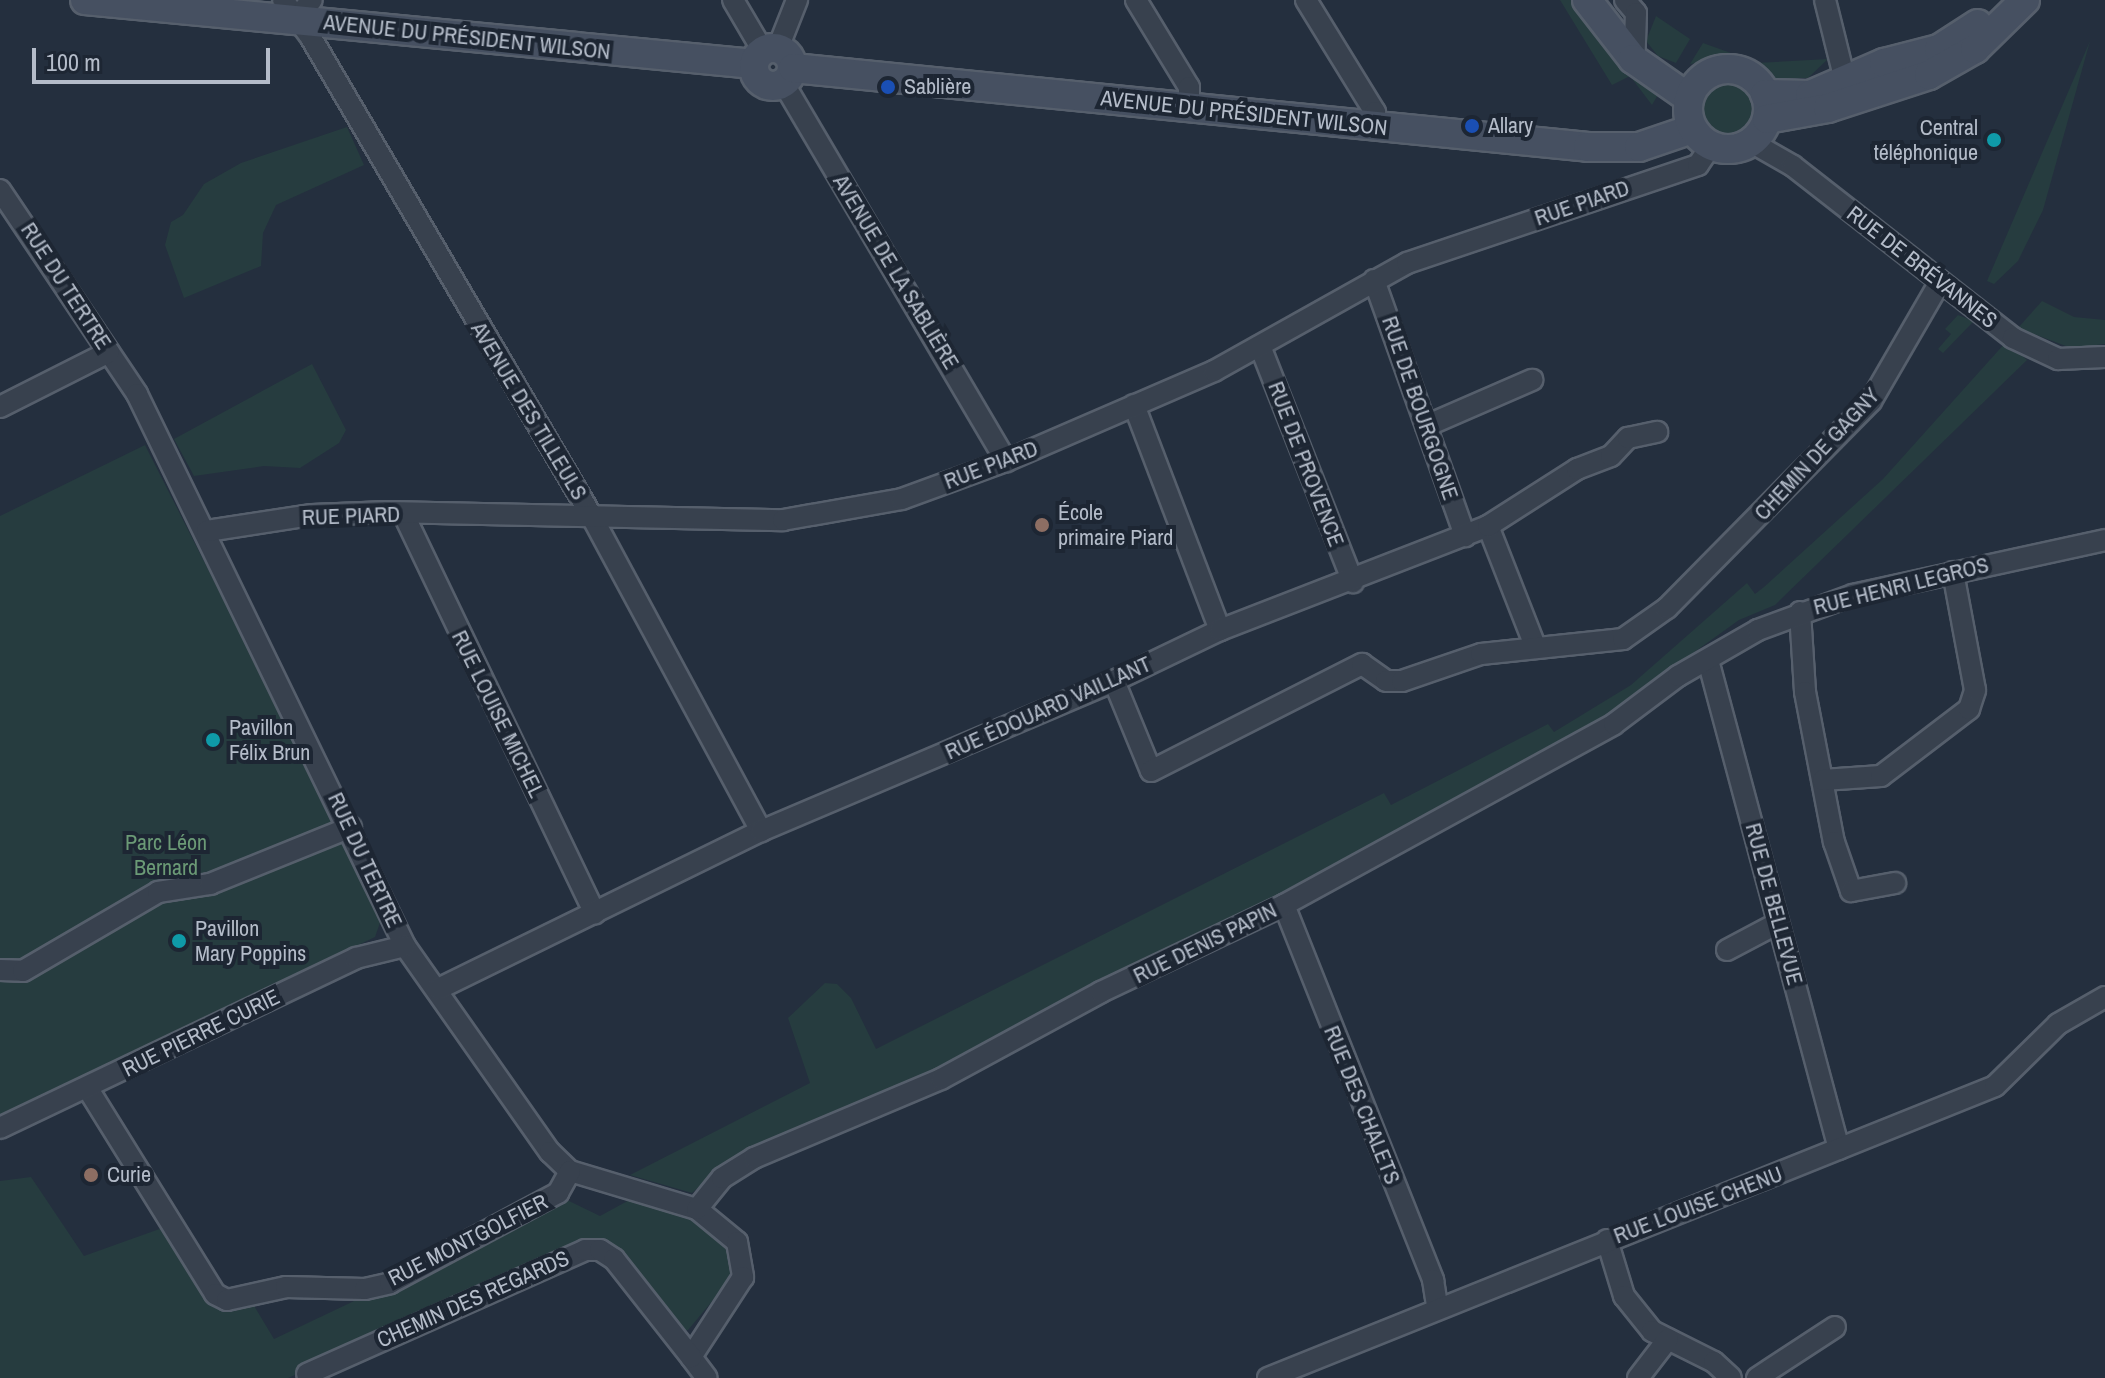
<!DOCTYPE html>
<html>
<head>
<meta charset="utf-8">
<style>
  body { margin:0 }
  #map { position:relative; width:2105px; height:1378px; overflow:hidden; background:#242f3e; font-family:"Archivo Narrow",sans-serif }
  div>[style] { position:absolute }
  .green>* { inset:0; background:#263c3f }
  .round { border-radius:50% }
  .roads { filter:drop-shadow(2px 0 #565f6c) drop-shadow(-2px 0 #565f6c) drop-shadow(0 2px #565f6c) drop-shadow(0 -2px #565f6c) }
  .street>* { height:20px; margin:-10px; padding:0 10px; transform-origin:10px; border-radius:10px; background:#38414e }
  .secondary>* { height:28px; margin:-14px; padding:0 14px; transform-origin:14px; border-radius:14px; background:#465061 }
  .secondary>.ring { margin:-14px; padding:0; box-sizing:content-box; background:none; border:28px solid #465061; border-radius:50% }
  .dots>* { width:22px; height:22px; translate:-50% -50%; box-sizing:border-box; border:4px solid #1d2633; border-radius:50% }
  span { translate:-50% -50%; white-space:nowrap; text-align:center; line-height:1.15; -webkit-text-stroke:8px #1d2633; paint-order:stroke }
  .street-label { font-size:22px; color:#b4bcc9 }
  .poi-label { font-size:22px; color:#b4bcc9 }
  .left { translate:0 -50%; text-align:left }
  .right { translate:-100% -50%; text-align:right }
  .park-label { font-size:22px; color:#6b9a76 }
  .scale { position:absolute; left:32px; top:48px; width:238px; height:36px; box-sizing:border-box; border:4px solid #b4bcc9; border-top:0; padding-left:10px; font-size:24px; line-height:28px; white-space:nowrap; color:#b4bcc9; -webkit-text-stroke:6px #1d2633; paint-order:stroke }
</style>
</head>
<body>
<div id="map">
  <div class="green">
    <i style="clip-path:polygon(1560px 0,1575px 0,1659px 93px,1652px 105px,1630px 76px,1612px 85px)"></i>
    <i style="clip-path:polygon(1656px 16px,1690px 39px,1676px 63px,1658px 56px,1646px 41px)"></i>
    <i style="clip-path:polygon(2090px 41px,2043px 210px,2018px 261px,1994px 284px,1987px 281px)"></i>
    <i style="clip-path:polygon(1703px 43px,1742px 57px,1690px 64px)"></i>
    <i style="clip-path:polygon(1828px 59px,1808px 78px,1771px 78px,1755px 63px)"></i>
    <i class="round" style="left:1700px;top:80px;width:54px;height:54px"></i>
    <i style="clip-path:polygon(347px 127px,364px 165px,276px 205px,263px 233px,261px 266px,184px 298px,165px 245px,171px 222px,183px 215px,204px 184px,241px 163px)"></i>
    <i style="clip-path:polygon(2042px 301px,2074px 317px,2105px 320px,2105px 344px,2071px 348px,2018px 328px)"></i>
    <i style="clip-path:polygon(1958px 315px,1974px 321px,1943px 353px,1938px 349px,1951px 334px,1945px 329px)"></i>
    <i style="clip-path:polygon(2006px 342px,2027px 360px,1775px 605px,1739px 620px,1597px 722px,1282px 895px,938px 1070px,710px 1177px,692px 1193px,630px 1175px,810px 1083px,788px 1018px,825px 983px,837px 984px,851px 998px,876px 1049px,1384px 793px,1391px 805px,1548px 724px,1554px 732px,1631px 685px,1747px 583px,1755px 594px,1764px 587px,1883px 479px)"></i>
    <i style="clip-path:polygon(312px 364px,346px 430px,339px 443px,300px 468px,264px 466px,194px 476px,174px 439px)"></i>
    <i style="clip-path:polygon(145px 445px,383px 914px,375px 937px,0 1119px,0 516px)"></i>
    <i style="clip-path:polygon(31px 1177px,84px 1256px,165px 1227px,214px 1308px,253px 1304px,274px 1339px,567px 1200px,600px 1216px,633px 1198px,713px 1223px,729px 1244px,734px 1275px,688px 1330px,677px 1331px,603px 1240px,288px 1378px,0 1378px,0 1181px)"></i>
  </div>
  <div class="roads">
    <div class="street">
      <i style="left:283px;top:0;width:45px;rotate:53.1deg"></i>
      <i style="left:310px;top:36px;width:555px;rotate:59.6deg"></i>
      <i style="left:591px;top:515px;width:359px;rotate:61.7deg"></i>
      <i style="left:733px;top:0;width:59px;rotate:59.5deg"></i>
      <i style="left:1136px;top:0;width:102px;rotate:58.7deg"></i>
      <i style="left:1189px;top:87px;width:20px;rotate:90deg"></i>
      <i style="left:1306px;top:0;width:132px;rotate:58.4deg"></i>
      <i style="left:1375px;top:112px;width:13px;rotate:94deg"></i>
      <i style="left:1625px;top:0;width:17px;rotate:50deg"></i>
      <i style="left:1636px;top:13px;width:36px;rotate:92deg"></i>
      <i style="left:1825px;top:0;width:82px;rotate:76deg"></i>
      <i style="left:295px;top:20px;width:26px;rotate:-50deg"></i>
      <i style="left:778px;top:48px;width:52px;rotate:-68.4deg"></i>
      <i style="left:784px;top:84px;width:438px;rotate:59.5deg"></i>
      <i style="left:1751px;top:142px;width:48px;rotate:29.7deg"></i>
      <i style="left:1793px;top:166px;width:279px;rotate:38deg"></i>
      <i style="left:2013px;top:338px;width:50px;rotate:25deg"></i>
      <i style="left:2058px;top:359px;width:47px;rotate:-2.4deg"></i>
      <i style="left:0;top:190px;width:246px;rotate:56.1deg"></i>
      <i style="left:137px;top:394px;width:614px;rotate:64.1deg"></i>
      <i style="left:405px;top:946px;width:252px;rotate:54.9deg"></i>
      <i style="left:550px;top:1152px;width:28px;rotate:44deg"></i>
      <i style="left:570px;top:1171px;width:133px;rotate:16.7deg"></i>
      <i style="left:697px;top:1209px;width:52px;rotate:39.5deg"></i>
      <i style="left:737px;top:1242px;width:36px;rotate:80deg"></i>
      <i style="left:743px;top:1277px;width:95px;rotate:123deg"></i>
      <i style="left:691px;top:1357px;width:26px;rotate:53deg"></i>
      <i style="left:1374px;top:280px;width:272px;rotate:70.4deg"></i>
      <i style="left:1260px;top:346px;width:254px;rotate:68.5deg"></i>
      <i style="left:1134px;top:405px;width:241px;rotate:69.1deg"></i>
      <i style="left:0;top:407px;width:122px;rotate:-26.8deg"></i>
      <i style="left:1426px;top:426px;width:116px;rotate:-23.5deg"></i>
      <i style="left:403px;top:513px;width:444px;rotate:64.4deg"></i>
      <i style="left:1488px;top:526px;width:129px;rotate:68.6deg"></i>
      <i style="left:207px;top:531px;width:106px;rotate:-8.7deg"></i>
      <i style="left:312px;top:515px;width:75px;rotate:-2.3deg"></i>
      <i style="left:387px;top:512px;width:396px;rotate:1.2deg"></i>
      <i style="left:783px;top:520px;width:121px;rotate:-10deg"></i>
      <i style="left:902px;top:499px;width:111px;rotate:-20.1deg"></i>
      <i style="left:1006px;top:461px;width:227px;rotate:-23.4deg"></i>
      <i style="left:1214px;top:371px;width:221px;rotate:-29.2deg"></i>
      <i style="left:1407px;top:263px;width:307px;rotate:-18.6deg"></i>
      <i style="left:1698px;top:165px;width:23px;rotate:-56deg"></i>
      <i style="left:1800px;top:612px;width:80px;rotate:86.4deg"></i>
      <i style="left:1805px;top:692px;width:153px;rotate:79.1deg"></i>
      <i style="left:1834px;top:842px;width:52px;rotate:70.9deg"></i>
      <i style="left:1851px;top:891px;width:45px;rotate:-10.3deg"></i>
      <i style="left:1708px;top:660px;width:506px;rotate:75deg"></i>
      <i style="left:1114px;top:681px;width:97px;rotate:67.7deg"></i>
      <i style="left:1151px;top:771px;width:237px;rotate:-26.9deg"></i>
      <i style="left:1362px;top:664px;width:29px;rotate:35deg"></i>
      <i style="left:1386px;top:681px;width:16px"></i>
      <i style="left:1402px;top:681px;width:83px;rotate:-18.9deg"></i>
      <i style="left:1481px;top:654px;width:143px;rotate:-6deg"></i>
      <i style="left:1623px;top:639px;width:54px;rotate:-35.2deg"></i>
      <i style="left:1667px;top:608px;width:291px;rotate:-45.4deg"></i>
      <i style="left:1871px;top:401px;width:138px;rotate:-59.9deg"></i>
      <i style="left:1823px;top:780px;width:58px;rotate:-3.9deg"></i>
      <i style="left:1881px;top:776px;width:111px;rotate:-37.3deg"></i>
      <i style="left:1969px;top:709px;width:20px;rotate:-72deg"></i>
      <i style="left:1975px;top:690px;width:120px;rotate:-100.6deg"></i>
      <i style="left:1284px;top:905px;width:404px;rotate:68.3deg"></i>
      <i style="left:1433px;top:1280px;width:26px;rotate:81deg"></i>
      <i style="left:1727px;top:950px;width:58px;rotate:-27.9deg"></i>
      <i style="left:0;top:970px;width:23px;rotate:2deg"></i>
      <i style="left:23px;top:971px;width:156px;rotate:-30.3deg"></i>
      <i style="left:158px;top:892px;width:53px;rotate:-8.7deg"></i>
      <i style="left:210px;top:884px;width:152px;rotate:-22deg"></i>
      <i style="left:438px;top:989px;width:360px;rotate:-26.1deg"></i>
      <i style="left:761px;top:831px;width:384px;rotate:-23deg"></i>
      <i style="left:1114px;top:681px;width:118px;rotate:-25.7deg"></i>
      <i style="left:1220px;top:630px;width:287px;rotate:-21.2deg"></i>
      <i style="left:1488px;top:526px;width:106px;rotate:-32.6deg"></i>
      <i style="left:1577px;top:469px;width:36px;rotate:-21deg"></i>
      <i style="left:1611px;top:456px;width:25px;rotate:-47deg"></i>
      <i style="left:1628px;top:438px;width:30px;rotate:-12deg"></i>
      <i style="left:88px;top:1089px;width:241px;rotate:58.2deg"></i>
      <i style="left:215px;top:1294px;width:13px;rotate:27deg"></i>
      <i style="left:227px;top:1300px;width:60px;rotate:-12.4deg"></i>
      <i style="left:286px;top:1287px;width:79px;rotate:1.5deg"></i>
      <i style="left:365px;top:1289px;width:26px;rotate:-13deg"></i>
      <i style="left:390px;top:1283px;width:191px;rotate:-28.2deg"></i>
      <i style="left:558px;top:1193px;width:25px;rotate:-61deg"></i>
      <i style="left:0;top:1128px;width:395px;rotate:-25.5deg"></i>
      <i style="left:356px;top:958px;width:50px;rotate:-13.8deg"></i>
      <i style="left:697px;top:1209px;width:40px;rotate:-51deg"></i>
      <i style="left:722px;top:1178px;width:38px;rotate:-32deg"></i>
      <i style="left:754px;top:1158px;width:203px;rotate:-22.9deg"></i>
      <i style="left:941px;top:1079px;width:182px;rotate:-28.5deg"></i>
      <i style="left:1101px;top:992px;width:203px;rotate:-25.4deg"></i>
      <i style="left:1284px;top:905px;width:376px;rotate:-28.7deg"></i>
      <i style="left:1614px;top:724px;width:80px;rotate:-36.9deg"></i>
      <i style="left:1678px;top:676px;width:92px;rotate:-29.9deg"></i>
      <i style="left:1758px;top:630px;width:101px;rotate:-20.2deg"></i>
      <i style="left:1853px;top:595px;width:258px;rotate:-12.3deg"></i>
      <i style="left:1607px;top:1240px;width:59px;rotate:73.1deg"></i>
      <i style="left:1624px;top:1296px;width:45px;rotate:51.3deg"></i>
      <i style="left:1652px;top:1331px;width:69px;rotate:26.6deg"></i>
      <i style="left:1714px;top:1362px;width:23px;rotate:43deg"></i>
      <i style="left:307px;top:1374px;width:304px;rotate:-24deg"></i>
      <i style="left:585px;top:1250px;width:15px"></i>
      <i style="left:600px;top:1250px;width:17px;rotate:33deg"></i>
      <i style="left:614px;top:1259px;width:125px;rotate:51.8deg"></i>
      <i style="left:1268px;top:1378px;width:783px;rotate:-21.88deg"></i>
      <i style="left:1995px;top:1086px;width:88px;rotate:-44.5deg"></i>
      <i style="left:2058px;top:1024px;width:54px;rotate:-29.9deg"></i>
      <i style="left:1638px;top:1378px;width:49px;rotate:-52.4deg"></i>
      <i style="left:1757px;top:1378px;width:93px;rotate:-33.2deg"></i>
    </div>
    <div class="secondary">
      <i style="left:85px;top:0;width:672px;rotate:5.46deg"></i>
      <i style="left:1587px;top:0;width:75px;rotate:52.1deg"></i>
      <i style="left:1633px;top:59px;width:68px;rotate:34.9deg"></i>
      <i class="ring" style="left:754px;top:48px;width:10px;height:10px"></i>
      <i style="left:793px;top:68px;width:799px;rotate:5.67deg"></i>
      <i style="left:1588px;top:147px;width:51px"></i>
      <i style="left:1639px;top:147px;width:56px;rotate:-18.8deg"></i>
      <i class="ring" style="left:1688px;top:69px;width:52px;height:52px"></i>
      <i style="left:1765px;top:94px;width:45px;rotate:1.3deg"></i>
      <i style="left:1810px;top:95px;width:81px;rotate:-23.4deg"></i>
      <i style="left:1884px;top:63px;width:57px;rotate:-14.3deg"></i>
      <i style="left:1939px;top:49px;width:46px;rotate:-32.7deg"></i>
      <i style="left:1767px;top:119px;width:62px;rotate:-10.2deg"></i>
      <i style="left:1828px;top:108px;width:106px;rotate:-18.1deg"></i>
      <i style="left:1929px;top:75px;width:53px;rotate:-29.5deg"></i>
      <i style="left:1975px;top:49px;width:70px;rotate:-44.4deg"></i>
    </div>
  </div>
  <div class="dots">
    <i style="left:888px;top:87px;background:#1a4fb4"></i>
    <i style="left:1472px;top:126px;background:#1a4fb4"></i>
    <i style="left:1994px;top:140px;background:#0f9aa8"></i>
    <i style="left:1042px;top:525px;background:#8d6e63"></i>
    <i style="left:213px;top:740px;background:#0f9aa8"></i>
    <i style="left:179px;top:941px;background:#0f9aa8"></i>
    <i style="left:91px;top:1175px;background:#8d6e63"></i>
  </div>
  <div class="street-label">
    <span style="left:467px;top:37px;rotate:6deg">AVENUE DU PRÉSIDENT WILSON</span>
    <span style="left:1244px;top:113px;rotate:6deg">AVENUE DU PRÉSIDENT WILSON</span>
    <span style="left:1582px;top:203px;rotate:-19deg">RUE PIARD</span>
    <span style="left:1922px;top:267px;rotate:38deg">RUE DE BRÉVANNES</span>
    <span style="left:896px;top:272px;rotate:59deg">AVENUE DE LA SABLIÈRE</span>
    <span style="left:66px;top:286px;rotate:57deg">RUE DU TERTRE</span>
    <span style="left:1420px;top:408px;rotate:71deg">RUE DE BOURGOGNE</span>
    <span style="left:529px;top:411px;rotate:59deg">AVENUE DES TILLEULS</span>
    <span style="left:1817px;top:454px;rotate:-47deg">CHEMIN DE GAGNY</span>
    <span style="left:1306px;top:464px;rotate:69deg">RUE DE PROVENCE</span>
    <span style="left:991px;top:465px;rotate:-21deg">RUE PIARD</span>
    <span style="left:351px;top:516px;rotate:-2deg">RUE PIARD</span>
    <span style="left:1901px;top:586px;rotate:-14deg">RUE HENRI LEGROS</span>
    <span style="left:1048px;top:708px;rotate:-24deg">RUE ÉDOUARD VAILLANT</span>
    <span style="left:498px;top:714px;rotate:64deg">RUE LOUISE MICHEL</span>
    <span style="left:365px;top:860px;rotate:65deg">RUE DU TERTRE</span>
    <span style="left:1774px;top:904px;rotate:75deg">RUE DE BELLEVUE</span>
    <span style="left:1205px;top:943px;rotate:-26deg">RUE DENIS PAPIN</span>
    <span style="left:201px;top:1033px;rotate:-26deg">RUE PIERRE CURIE</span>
    <span style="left:1362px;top:1105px;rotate:68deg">RUE DES CHALETS</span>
    <span style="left:1698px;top:1205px;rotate:-21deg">RUE LOUISE CHENU</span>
    <span style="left:468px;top:1240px;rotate:-27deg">RUE MONTGOLFIER</span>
    <span style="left:473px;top:1299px;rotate:-24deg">CHEMIN DES REGARDS</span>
  </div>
  <div class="poi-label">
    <span class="left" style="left:904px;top:87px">Sablière</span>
    <span class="left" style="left:1488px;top:126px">Allary</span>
    <span class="right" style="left:1978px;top:140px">Central<br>téléphonique</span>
    <span class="left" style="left:1058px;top:525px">École<br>primaire Piard</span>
    <span class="left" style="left:229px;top:740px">Pavillon<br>Félix Brun</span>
    <span class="left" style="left:195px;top:941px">Pavillon<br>Mary Poppins</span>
    <span class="left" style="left:107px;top:1175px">Curie</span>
  </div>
  <div class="park-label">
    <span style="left:166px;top:855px">Parc Léon<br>Bernard</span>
  </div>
  <div class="scale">100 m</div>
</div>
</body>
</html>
